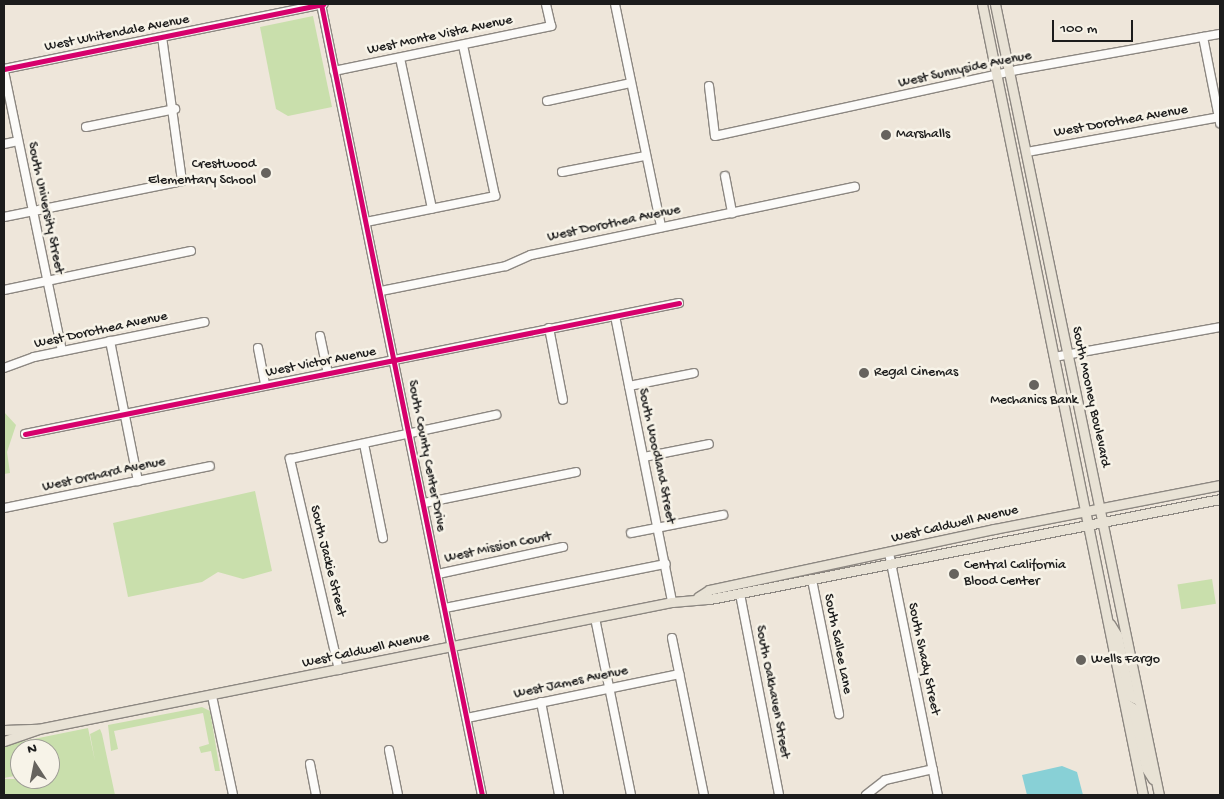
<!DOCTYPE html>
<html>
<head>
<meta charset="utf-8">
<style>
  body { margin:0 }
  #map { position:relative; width:1224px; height:799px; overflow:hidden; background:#eee6da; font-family:"Gochi Hand",sans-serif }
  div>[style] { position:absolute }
  .green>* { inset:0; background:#c9dfac; transform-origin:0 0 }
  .water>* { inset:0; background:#88d0d6 }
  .roads { filter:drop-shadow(1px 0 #8c8781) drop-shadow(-1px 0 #8c8781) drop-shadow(0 1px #8c8781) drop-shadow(0 -1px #8c8781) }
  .minor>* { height:8px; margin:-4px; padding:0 4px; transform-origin:4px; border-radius:4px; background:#fcfbf9 }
  .major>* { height:9px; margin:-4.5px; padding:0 4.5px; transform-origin:4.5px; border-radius:4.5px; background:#e8e2d5 }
  .cycleway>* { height:5px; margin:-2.5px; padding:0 2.5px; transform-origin:2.5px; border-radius:2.5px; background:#d6006c }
  .dots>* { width:14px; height:14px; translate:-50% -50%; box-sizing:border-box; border:2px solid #f7f3e8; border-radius:50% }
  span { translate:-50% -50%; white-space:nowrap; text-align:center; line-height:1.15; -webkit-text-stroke:5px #f7f3e8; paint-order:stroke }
  .street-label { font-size:14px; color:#1c1c1c }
  .poi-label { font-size:14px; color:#1c1c1c }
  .left { translate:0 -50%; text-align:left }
  .right { translate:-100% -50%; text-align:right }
  .frame { position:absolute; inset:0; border:5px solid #1c1c1c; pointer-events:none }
  .north { position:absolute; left:10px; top:739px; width:50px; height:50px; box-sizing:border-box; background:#f7f3e8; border:1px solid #9f9d96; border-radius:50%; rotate:349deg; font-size:14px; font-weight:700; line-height:20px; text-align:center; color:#1c1c1c }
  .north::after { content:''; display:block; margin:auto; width:18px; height:22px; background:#66635e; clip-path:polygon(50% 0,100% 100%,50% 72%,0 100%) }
  .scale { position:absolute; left:1052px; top:20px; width:81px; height:22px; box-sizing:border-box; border:2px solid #1c1c1c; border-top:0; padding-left:6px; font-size:15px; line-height:18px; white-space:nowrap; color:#1c1c1c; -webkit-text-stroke:4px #f7f3e8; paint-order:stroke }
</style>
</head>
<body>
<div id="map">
  <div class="green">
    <i style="clip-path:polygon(313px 16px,332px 107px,288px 116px,276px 109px,260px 27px)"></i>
    <i style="clip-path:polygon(4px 412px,16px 425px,7px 452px,10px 473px,4px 474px)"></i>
    <i style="clip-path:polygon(255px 491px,272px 571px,243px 579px,218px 572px,202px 582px,128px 597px,113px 523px)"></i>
    <i style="left:1212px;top:579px;width:25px;height:35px;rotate:81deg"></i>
    <i style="clip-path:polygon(202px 707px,210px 711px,220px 771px,215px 771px,211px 751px,201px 753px,199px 747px,209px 744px,203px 713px,114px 731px,118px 749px,111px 751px,108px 725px)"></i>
    <i style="clip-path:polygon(88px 728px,95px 761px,90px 734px,100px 729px,102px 734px,115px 795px,4px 795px,4px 779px,50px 779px,50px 749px,20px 749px,20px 775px,4px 778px,4px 745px)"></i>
  </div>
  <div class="water">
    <i style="clip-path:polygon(1062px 766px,1077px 772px,1083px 795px,1027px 795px,1022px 775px)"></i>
  </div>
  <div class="roads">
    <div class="minor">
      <i style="left:321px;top:4px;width:807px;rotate:78.5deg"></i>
      <i style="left:615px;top:4px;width:228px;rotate:78.3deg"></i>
      <i style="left:1203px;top:37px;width:88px;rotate:78.8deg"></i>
      <i style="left:400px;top:58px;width:154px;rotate:78deg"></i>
      <i style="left:4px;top:69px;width:326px;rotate:-11.5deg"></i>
      <i style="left:4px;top:71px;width:286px;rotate:78.3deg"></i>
      <i style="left:334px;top:71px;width:222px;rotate:-11.7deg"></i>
      <i style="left:551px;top:26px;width:23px;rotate:-103deg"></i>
      <i style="left:709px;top:86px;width:50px;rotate:83.2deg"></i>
      <i style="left:715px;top:136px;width:309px;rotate:-12.3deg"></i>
      <i style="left:1017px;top:70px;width:206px;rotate:-10.1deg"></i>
      <i style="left:547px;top:101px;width:85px;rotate:-12.2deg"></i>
      <i style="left:86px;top:127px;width:91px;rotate:-11.4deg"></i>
      <i style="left:4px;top:144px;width:14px;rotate:-12deg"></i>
      <i style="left:1027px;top:152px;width:196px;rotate:-10.3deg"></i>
      <i style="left:562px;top:172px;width:85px;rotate:-10.9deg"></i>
      <i style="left:725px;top:176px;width:38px;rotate:79deg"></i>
      <i style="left:4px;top:217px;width:182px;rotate:-11.4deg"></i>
      <i style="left:182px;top:181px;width:145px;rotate:-97.9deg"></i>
      <i style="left:366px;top:222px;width:132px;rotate:-11.4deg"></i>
      <i style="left:495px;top:196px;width:154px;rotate:-102deg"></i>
      <i style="left:4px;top:290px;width:191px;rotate:-11.8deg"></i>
      <i style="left:381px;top:291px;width:127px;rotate:-11.3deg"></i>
      <i style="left:506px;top:266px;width:27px;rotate:-24deg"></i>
      <i style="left:531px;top:255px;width:331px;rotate:-11.9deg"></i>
      <i style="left:615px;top:316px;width:292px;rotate:78.7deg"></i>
      <i style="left:549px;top:328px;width:73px;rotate:79deg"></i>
      <i style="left:320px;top:336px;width:38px;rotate:78deg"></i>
      <i style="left:110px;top:341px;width:143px;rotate:78.7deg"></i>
      <i style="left:258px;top:348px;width:38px;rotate:79deg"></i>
      <i style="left:1054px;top:357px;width:169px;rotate:-10.2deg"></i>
      <i style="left:4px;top:368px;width:32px;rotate:-20deg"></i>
      <i style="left:34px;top:357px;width:174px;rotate:-11.6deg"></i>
      <i style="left:629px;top:386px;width:66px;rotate:-11.3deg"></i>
      <i style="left:25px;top:434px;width:667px;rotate:-11.33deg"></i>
      <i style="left:364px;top:444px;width:96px;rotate:78.6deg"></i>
      <i style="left:644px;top:457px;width:66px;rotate:-11.3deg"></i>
      <i style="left:424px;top:503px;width:155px;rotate:-11.5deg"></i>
      <i style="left:4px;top:508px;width:210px;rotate:-11.5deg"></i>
      <i style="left:631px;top:533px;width:94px;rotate:-11.1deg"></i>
      <i style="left:889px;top:553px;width:247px;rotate:78.6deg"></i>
      <i style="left:438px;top:574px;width:128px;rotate:-12.2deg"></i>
      <i style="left:812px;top:580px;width:137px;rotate:78.6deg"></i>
      <i style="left:740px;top:594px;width:205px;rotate:79deg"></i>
      <i style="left:445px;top:608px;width:225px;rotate:-11.3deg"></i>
      <i style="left:595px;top:618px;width:181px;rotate:78.5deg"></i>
      <i style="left:672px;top:638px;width:160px;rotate:78.5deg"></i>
      <i style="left:339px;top:670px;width:217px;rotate:-103.1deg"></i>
      <i style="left:290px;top:459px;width:211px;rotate:-12.1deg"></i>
      <i style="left:212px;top:696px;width:101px;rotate:78deg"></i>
      <i style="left:541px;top:702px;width:95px;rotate:79deg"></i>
      <i style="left:467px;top:718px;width:217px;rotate:-11.7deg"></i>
      <i style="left:389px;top:750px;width:46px;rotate:78.7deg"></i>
      <i style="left:310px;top:764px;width:32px;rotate:79deg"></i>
      <i style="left:866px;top:795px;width:24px;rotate:-38deg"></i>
      <i style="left:885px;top:780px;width:49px;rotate:-12.9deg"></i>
    </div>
    <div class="major">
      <i style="left:982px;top:4px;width:807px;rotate:78.5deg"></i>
      <i style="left:995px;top:4px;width:808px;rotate:78.29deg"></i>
      <i style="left:698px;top:597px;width:13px;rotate:-32deg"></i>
      <i style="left:709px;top:590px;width:291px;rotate:-12.1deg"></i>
      <i style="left:994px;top:529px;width:230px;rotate:-11deg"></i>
      <i style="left:1110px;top:624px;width:13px;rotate:58deg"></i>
      <i style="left:1117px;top:635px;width:62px;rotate:78deg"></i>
      <i style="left:1130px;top:696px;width:9px;rotate:27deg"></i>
      <i style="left:1125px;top:703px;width:9px;rotate:32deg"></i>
      <i style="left:1133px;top:708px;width:61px;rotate:77.8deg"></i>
      <i style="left:1146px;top:768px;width:13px;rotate:58deg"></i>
      <i style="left:4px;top:730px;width:34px;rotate:-2deg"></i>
      <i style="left:4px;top:741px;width:36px;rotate:-19deg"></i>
      <i style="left:38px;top:729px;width:647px;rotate:-11.33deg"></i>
      <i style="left:672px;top:602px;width:38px;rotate:-5deg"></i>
      <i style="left:710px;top:599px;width:520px;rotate:-11.09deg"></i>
    </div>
  </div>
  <div class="cycleway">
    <i style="left:321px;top:4px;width:807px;rotate:78.5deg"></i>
    <i style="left:4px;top:69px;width:326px;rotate:-11.5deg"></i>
    <i style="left:25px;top:434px;width:667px;rotate:-11.33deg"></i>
  </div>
  <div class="dots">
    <i style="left:886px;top:135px;background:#66635e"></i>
    <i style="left:266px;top:173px;background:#66635e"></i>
    <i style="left:864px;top:373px;background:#66635e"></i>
    <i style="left:1034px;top:385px;background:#66635e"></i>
    <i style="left:954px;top:574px;background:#66635e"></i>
    <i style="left:1081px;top:660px;background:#66635e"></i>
  </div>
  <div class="street-label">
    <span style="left:117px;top:34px;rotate:-11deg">West Whitendale Avenue</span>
    <span style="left:440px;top:36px;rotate:-12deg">West Monte Vista Avenue</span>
    <span style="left:965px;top:70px;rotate:-12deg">West Sunnyside Avenue</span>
    <span style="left:1121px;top:122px;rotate:-10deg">West Dorothea Avenue</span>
    <span style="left:45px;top:208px;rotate:78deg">South University Street</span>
    <span style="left:614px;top:224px;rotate:-12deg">West Dorothea Avenue</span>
    <span style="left:101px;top:331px;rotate:-12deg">West Dorothea Avenue</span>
    <span style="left:321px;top:363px;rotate:-11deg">West Victor Avenue</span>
    <span style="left:1090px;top:397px;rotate:78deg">South Mooney Boulevard</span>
    <span style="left:426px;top:456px;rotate:79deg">South County Center Drive</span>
    <span style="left:656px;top:456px;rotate:78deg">South Woodland Street</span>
    <span style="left:104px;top:475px;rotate:-12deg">West Orchard Avenue</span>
    <span style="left:955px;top:525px;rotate:-13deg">West Caldwell Avenue</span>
    <span style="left:498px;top:548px;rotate:-12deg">West Mission Court</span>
    <span style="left:327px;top:561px;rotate:76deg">South Jackie Street</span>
    <span style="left:837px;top:644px;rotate:79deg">South Sallee Lane</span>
    <span style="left:366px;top:651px;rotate:-12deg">West Caldwell Avenue</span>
    <span style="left:923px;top:659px;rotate:78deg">South Shady Street</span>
    <span style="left:571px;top:683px;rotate:-12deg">West James Avenue</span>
    <span style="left:772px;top:692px;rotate:79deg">South Oakhaven Street</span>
  </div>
  <div class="poi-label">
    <span class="left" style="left:896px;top:135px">Marshalls</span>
    <span class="right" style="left:256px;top:173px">Crestwood<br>Elementary School</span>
    <span class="left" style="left:874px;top:373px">Regal Cinemas</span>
    <span style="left:1034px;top:401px">Mechanics Bank</span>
    <span class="left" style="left:964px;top:574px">Central California<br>Blood Center</span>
    <span class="left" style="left:1091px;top:660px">Wells Fargo</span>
  </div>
  <div class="frame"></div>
  <div class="north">N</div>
  <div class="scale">100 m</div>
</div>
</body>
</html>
